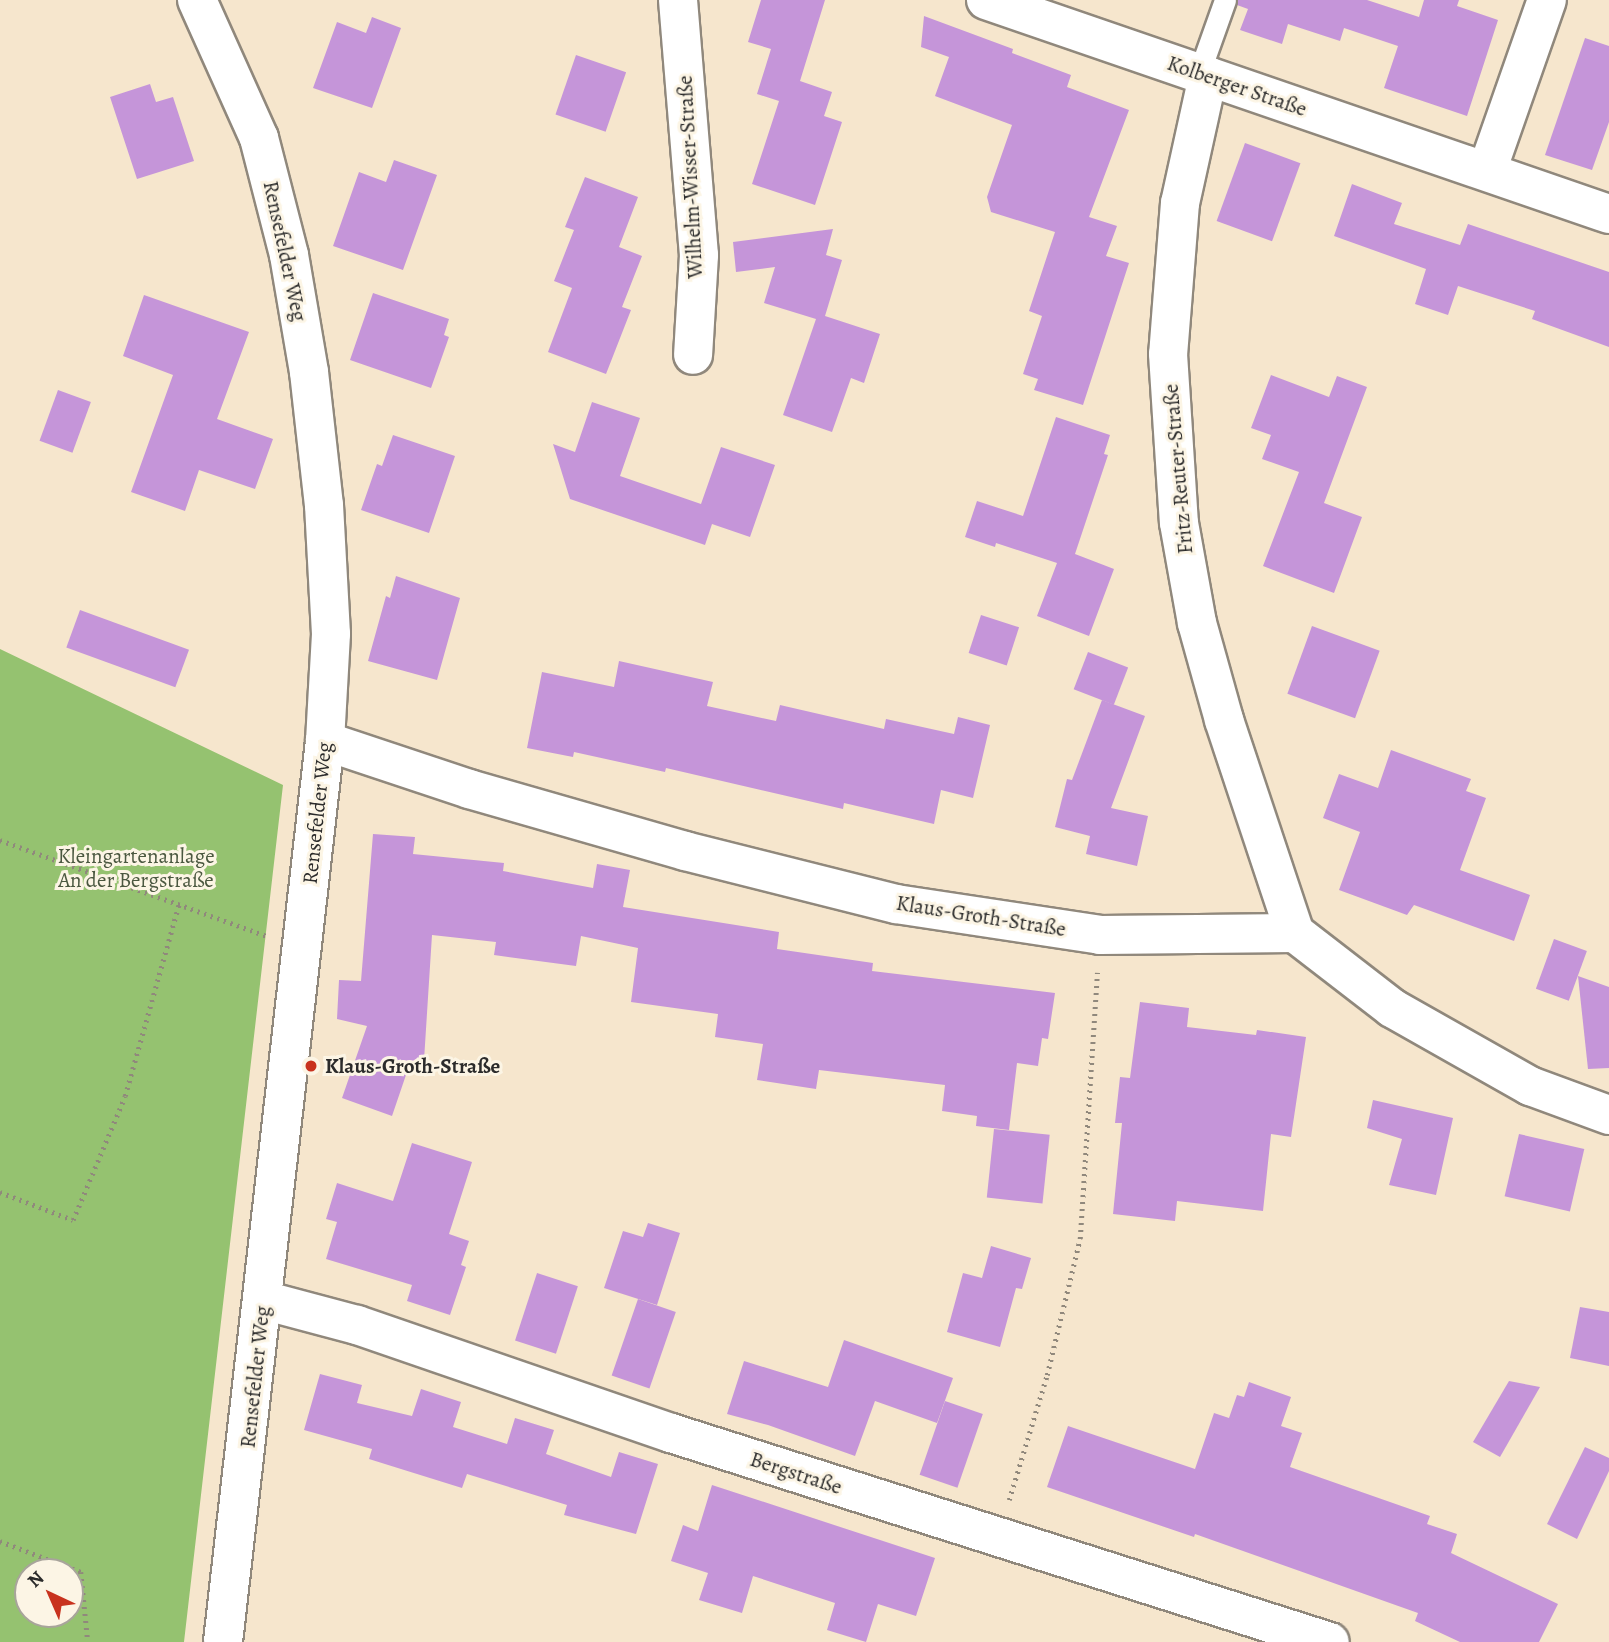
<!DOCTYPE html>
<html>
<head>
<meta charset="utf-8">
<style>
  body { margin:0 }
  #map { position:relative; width:1609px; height:1642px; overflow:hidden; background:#f6e6cd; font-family:Alegreya,serif }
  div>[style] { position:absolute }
  .green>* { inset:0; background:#95c270 }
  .building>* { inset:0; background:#c595d9; transform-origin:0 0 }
  .path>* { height:4.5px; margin-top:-2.25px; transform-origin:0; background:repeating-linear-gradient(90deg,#90887c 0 2px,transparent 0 7px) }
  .roads { filter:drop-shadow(2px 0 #90887c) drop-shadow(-2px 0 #90887c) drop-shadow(0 2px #90887c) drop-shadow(0 -2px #90887c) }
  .service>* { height:21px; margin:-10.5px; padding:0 10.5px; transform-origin:10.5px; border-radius:10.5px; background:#fff }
  .minor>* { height:38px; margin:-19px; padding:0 19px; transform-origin:19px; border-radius:19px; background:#fff }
  .dots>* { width:19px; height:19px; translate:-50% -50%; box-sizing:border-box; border:4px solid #fcf5e5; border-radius:50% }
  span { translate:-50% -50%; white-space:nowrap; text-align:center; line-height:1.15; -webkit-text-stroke:6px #fcf5e5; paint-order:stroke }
  .street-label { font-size:21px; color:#2b2b2b }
  .park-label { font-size:21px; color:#4b5840 }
  .poi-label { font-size:21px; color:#2b2b2b; font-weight:700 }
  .left { translate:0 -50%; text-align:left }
  .north { position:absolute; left:14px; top:1558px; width:70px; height:70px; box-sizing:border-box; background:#fcf5e5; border:2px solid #a8a49b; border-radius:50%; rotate:316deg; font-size:19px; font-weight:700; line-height:28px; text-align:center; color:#2b2b2b }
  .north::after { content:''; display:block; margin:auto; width:24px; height:32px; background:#c8321e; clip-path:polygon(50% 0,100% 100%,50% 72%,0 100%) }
</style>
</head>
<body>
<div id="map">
  <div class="green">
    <i style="clip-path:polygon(evenodd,0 649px,283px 785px,184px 1642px,0 1642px,0 649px,28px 1572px,70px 1572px,70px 1614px,28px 1614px,28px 1572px)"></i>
  </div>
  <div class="building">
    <i style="clip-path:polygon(761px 0,825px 0,800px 81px,832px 92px,824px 116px,842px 122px,815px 205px,752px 184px,779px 101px,757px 94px,771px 49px,748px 42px)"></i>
    <i style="clip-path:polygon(1238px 0,1367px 0,1419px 17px,1424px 0,1459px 0,1457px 6px,1498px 20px,1467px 116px,1384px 88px,1398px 46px,1344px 28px,1340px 41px,1288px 24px,1282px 44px,1240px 30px,1248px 9px,1237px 5px)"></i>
    <i style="clip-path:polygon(924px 16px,1013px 49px,1012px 53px,1071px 75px,1067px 87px,1129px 110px,1089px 217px,1117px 226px,1106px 256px,1129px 263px,1083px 405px,1034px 390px,1038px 379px,1023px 374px,1042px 316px,1029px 311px,1055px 232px,991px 212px,987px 197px,1012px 125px,935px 96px,949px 57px,921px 47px)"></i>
    <i style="clip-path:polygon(372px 17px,401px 28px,372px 108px,313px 88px,337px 22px,366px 33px)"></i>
    <i style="clip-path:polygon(1585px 38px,1609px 46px,1609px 122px,1592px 170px,1545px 155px)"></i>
    <i style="left:576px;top:55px;width:53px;height:63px;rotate:19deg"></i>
    <i style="clip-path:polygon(150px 84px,156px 102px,173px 97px,194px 161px,137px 179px,110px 97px)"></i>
    <i style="left:1245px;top:143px;width:59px;height:83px;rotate:20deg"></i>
    <i style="clip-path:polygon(394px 160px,437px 175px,403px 270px,333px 246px,359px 172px,386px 182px)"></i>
    <i style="clip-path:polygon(585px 177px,638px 197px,619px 247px,642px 256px,622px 307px,631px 310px,606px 374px,548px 352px,572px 288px,554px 281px,574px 230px,565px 227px)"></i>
    <i style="clip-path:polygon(1352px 184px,1402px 203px,1394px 224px,1460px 245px,1468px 224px,1609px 272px,1609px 347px,1532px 319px,1535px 311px,1458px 286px,1448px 315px,1415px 304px,1426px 269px,1334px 236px)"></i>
    <i style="clip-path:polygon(833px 229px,826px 255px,842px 260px,825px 316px,880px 334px,864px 383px,851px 378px,832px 432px,783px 415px,816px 319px,764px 303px,775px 267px,736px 272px,733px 242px)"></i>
    <i style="clip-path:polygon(373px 293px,449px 319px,444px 335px,449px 337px,431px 388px,350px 360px)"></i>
    <i style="clip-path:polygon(144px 295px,249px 332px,217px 419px,273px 439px,255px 489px,199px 470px,185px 511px,131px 492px,173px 375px,123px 356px)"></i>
    <i style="clip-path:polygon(1271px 375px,1329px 397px,1337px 376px,1367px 387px,1324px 503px,1362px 517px,1334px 593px,1263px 566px,1299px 472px,1262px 459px,1271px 435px,1251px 428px)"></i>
    <i style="left:58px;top:390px;width:35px;height:54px;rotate:20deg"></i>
    <i style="clip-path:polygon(592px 402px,640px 418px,620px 476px,672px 494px,701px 504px,721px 447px,775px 465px,750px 537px,712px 524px,705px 545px,570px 499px,553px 444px,575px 452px)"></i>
    <i style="clip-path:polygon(1056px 417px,1110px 435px,1104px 454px,1108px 455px,1075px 554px,1114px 569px,1089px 636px,1037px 616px,1057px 563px,996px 543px,995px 547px,965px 537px,977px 501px,1023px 516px)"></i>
    <i style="clip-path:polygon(393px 435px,455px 456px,429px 533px,361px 510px,377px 464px,382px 466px)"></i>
    <i style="clip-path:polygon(396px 576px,460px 598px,437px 680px,368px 661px,386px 596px,390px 598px)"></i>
    <i style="left:80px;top:610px;width:116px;height:40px;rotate:20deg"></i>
    <i style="left:981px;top:615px;width:40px;height:40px;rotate:18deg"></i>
    <i style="left:1312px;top:626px;width:72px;height:72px;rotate:20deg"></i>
    <i style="left:1088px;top:652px;width:43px;height:40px;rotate:21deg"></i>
    <i style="clip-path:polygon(619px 661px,713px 682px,707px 706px,776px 721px,780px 705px,884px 729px,886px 719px,954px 734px,958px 717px,990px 725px,973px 798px,941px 790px,934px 824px,844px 803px,843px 809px,666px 768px,665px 772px,574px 752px,573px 757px,527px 748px,542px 672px,614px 687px)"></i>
    <i style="clip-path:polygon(1102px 700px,1145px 716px,1111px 808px,1148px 816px,1137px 866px,1086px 854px,1090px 836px,1055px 827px,1067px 779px,1072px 780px)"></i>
    <i style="clip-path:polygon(1391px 750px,1471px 779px,1466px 791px,1486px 798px,1460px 870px,1530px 895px,1514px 941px,1414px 905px,1407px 915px,1339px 890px,1360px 832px,1323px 818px,1339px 774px,1378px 788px)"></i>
    <i style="clip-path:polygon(373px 834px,415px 837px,413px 854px,504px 863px,503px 871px,593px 888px,597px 864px,630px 870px,623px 907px,779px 932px,777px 949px,873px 963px,872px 971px,1055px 993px,1048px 1039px,1042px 1038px,1038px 1066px,1017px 1063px,1009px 1130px,976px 1126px,977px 1116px,942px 1111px,945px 1085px,819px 1070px,816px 1089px,757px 1080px,763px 1044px,715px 1037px,718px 1014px,631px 1002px,638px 948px,581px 936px,576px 966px,494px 955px,496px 942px,432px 935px,423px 1076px,407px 1072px,392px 1116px,342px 1098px,367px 1026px,337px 1019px,339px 980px,361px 981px)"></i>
    <i style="left:1554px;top:939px;width:35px;height:53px;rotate:20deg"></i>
    <i style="clip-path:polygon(1578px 976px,1609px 987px,1609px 1068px,1588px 1069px)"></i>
    <i style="clip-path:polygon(1140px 1002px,1189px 1008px,1187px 1027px,1256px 1035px,1257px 1030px,1306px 1037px,1291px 1137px,1271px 1134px,1263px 1211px,1177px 1201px,1175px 1221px,1113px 1214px,1122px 1123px,1115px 1123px,1120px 1077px,1130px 1078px)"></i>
    <i style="clip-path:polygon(1373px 1100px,1453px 1118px,1436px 1195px,1389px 1185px,1402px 1139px,1367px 1128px)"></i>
    <i style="left:994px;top:1129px;width:56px;height:69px;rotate:6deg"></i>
    <i style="left:1519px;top:1134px;width:67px;height:64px;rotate:13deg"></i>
    <i style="clip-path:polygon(412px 1143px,472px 1162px,449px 1234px,469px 1241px,461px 1265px,466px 1267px,450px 1315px,407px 1301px,412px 1285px,326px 1259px,337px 1222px,326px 1219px,337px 1183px,393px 1201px)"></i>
    <i style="clip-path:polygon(648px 1223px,680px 1233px,657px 1305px,604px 1288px,623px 1231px,643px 1237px)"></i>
    <i style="clip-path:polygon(991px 1246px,1031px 1258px,1022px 1289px,1016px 1288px,1000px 1347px,947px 1332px,963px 1273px,982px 1278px)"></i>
    <i style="left:537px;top:1273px;width:43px;height:71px;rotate:18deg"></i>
    <i style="left:638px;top:1299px;width:40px;height:81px;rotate:19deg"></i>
    <i style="clip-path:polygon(1580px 1307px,1609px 1312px,1609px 1366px,1570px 1358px)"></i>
    <i style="clip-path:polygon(844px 1340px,953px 1378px,937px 1423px,875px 1401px,855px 1456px,768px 1425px,727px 1414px,744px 1361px,828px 1387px)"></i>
    <i style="clip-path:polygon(320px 1374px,362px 1385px,357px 1403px,412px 1416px,421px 1389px,461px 1402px,453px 1427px,507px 1444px,515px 1418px,554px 1430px,546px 1454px,611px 1477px,619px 1452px,658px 1464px,636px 1534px,564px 1515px,567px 1505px,467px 1474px,462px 1488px,401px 1469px,369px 1459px,372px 1449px,304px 1430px)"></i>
    <i style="clip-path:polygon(1509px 1381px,1540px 1387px,1500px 1457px,1473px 1442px)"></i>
    <i style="clip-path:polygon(1249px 1382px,1291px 1397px,1281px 1426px,1302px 1433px,1290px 1467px,1430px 1516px,1427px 1524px,1457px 1534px,1451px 1553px,1558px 1604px,1539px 1642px,1460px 1642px,1415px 1621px,1418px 1613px,1195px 1534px,1194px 1537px,1047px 1487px,1068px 1426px,1195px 1469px,1214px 1413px,1229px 1418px,1237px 1395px,1244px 1397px)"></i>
    <i style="left:945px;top:1401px;width:40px;height:78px;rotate:19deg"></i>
    <i style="clip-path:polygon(1585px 1447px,1609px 1458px,1609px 1471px,1577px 1539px,1547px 1524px)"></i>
    <i style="clip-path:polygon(712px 1485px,935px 1558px,916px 1616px,878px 1604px,866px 1642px,827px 1630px,835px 1603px,753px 1576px,742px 1613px,699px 1600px,708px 1573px,671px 1561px,683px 1525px,698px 1531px)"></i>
  </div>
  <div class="path">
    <i style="left:0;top:840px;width:283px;rotate:19.8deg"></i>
    <i style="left:0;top:1192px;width:78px;rotate:21deg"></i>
    <i style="left:73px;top:1220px;width:134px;rotate:-67.2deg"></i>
    <i style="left:125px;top:1096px;width:199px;rotate:-74.3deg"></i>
    <i style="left:1009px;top:1500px;width:131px;rotate:-73.1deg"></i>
    <i style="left:1047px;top:1375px;width:140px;rotate:-76.4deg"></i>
    <i style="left:1080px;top:1239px;width:267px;rotate:-86.3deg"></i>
    <i style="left:0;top:1541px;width:87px;rotate:20.9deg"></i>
    <i style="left:81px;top:1572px;width:70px;rotate:84.3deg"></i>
  </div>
  <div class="roads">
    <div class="service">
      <i style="left:1199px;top:73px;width:77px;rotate:-70.4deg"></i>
    </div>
    <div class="minor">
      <i style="left:197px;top:0;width:151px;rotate:65.8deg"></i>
      <i style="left:259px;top:138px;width:121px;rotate:75.6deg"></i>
      <i style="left:289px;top:255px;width:119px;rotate:80.3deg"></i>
      <i style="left:309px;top:372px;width:134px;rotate:83.6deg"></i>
      <i style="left:324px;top:505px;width:129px;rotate:86.9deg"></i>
      <i style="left:331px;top:634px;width:107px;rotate:93.2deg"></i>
      <i style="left:325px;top:741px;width:907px;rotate:96.46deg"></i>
      <i style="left:678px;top:0;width:256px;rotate:85.3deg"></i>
      <i style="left:699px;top:255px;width:100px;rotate:93.4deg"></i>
      <i style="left:986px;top:0;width:659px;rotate:18.96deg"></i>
      <i style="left:1208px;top:76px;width:130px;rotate:102.4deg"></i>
      <i style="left:1180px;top:203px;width:151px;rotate:94.5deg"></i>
      <i style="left:1168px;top:354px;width:169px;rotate:86.3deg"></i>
      <i style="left:1179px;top:523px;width:102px;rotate:79.8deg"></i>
      <i style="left:1197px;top:623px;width:101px;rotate:74.4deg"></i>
      <i style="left:1224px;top:720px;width:225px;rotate:71.6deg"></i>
      <i style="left:1487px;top:171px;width:181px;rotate:-70.7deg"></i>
      <i style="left:325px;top:741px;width:152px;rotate:18.4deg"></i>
      <i style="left:469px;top:789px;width:225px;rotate:16deg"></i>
      <i style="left:685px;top:851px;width:218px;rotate:14.1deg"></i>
      <i style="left:896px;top:904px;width:206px;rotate:8.6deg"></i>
      <i style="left:1100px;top:935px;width:195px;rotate:-0.6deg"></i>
      <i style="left:1295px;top:933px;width:123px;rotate:37.7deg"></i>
      <i style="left:1392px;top:1008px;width:159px;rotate:29.5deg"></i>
      <i style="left:1530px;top:1086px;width:84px;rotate:20.2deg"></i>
      <i style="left:263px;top:1300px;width:97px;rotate:14.9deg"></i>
      <i style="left:357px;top:1325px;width:332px;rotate:19deg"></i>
      <i style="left:671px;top:1433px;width:691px;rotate:17.6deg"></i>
    </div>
  </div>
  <div class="dots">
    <i style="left:311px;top:1066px;background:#c8321e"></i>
  </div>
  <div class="street-label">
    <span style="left:1237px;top:86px;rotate:19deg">Kolberger Straße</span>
    <span style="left:690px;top:177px;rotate:-93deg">Wilhelm-Wisser-Straße</span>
    <span style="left:285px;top:251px;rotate:78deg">Rensefelder Weg</span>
    <span style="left:1178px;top:469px;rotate:-95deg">Fritz-Reuter-Straße</span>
    <span style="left:317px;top:813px;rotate:-84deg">Rensefelder Weg</span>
    <span style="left:981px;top:916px;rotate:9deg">Klaus-Groth-Straße</span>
    <span style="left:255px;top:1377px;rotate:-84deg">Rensefelder Weg</span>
    <span style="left:796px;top:1473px;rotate:18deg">Bergstraße</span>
  </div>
  <div class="park-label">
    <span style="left:136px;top:868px">Kleingartenanlage<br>An der Bergstraße</span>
  </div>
  <div class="poi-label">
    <span class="left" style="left:325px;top:1066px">Klaus-Groth-Straße</span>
  </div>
  <div class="north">N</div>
</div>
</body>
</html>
